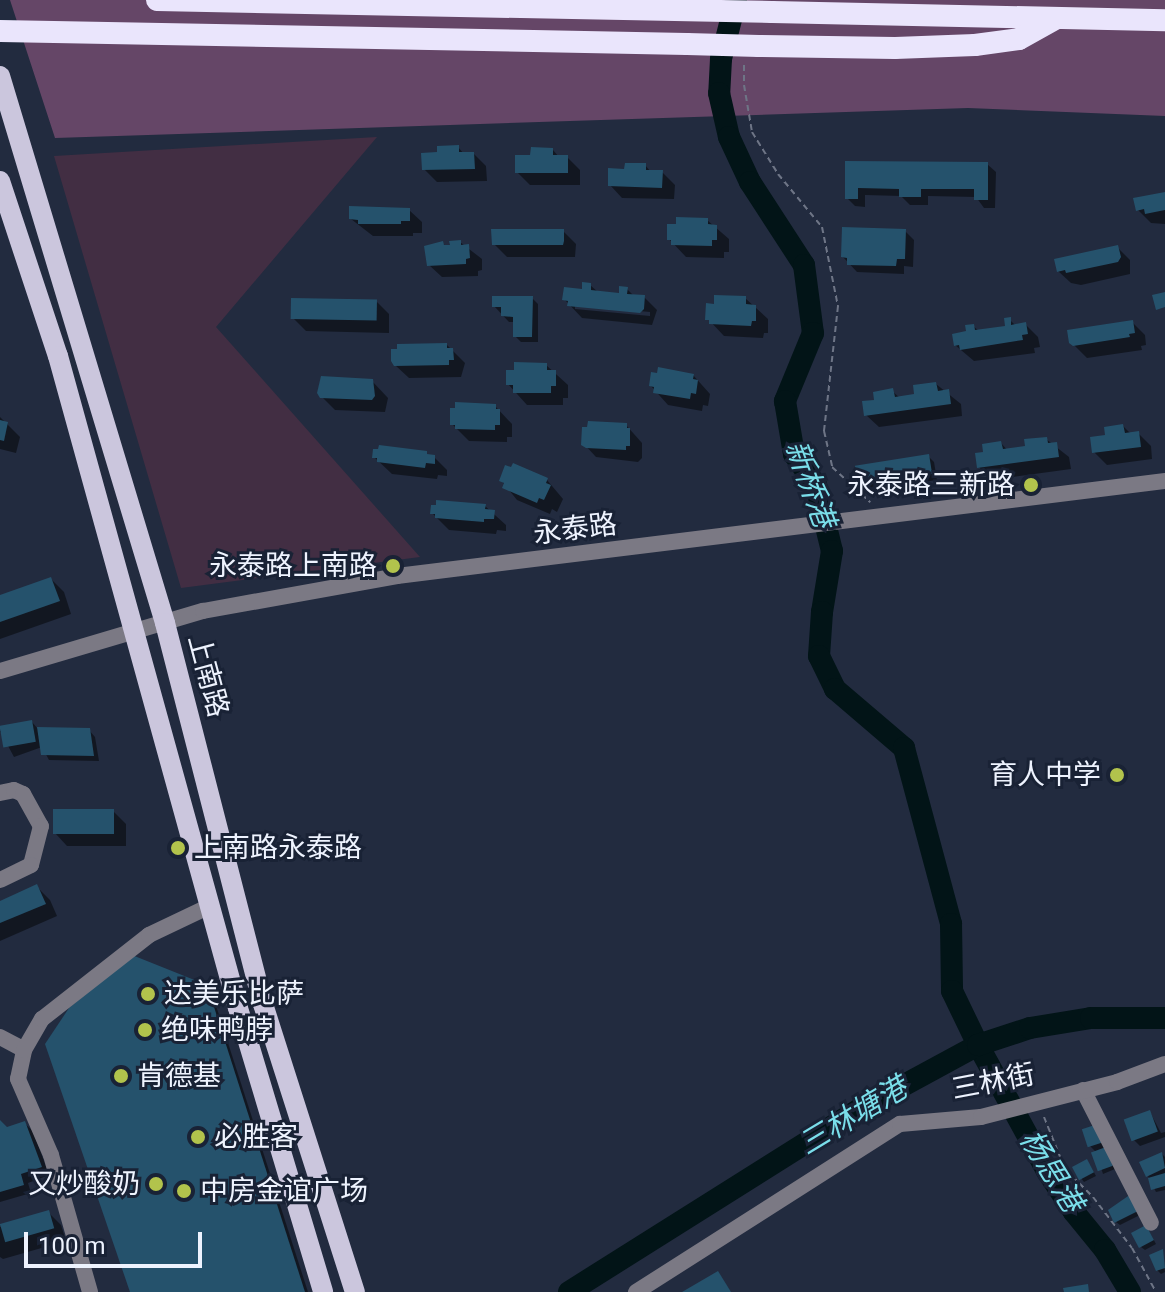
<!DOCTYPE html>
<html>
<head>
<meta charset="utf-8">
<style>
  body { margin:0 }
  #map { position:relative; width:1165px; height:1292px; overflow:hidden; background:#222b3f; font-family:Roboto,"Noto Sans SC",sans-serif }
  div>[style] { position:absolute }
  .green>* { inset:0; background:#422e43 }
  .forest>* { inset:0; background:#654667 }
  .shadow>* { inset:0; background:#0007 }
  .river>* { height:22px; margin:-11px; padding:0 11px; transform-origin:11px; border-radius:11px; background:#021417 }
  .building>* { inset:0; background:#25526c; transform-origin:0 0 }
  .path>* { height:2px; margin-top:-1px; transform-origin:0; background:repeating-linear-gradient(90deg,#6e7586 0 6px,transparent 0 10px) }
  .minor>* { height:16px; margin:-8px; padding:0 8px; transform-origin:8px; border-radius:8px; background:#7b7984 }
  .major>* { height:20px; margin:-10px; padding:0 10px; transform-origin:10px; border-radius:10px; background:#cbc6dd }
  .highway>* { height:22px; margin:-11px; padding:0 11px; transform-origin:11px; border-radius:11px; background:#eae5fc }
  .highway-bridge>* { height:22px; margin:-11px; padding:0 11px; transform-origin:11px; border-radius:11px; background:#eae5fc }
  .dots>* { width:22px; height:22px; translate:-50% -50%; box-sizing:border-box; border:4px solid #192235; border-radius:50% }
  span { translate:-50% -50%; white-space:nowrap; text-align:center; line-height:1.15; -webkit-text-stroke:6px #192235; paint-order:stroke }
  .poi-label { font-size:28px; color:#eef3fe }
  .right { translate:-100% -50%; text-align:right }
  .left { translate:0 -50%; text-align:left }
  .street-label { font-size:28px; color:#eef3fe }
  .water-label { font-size:30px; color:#7adeea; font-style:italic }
  .scale { position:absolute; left:24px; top:1232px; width:178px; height:36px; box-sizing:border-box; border:4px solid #eef3fe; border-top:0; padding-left:10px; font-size:24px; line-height:28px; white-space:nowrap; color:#eef3fe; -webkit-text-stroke:6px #192235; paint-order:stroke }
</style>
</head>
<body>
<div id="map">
  <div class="green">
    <i style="clip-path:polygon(377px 137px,216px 327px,420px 557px,181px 588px,54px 156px)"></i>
  </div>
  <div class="forest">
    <i style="clip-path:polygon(10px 0,1165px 0,1165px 116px,968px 108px,55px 138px)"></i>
  </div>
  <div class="shadow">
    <i style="clip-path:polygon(458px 147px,464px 154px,474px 154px,486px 166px,487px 181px,437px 182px,424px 169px,439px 154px)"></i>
    <i style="clip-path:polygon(553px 150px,559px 157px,567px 157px,580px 170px,580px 185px,530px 185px,517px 172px,532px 157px)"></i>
    <i style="clip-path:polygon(847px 163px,987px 164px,996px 172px,995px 208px,984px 208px,976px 197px,928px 196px,928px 205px,910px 205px,901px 196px,865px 195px,865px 207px,855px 206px,847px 198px)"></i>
    <i style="clip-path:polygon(645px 165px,651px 172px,662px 172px,675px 185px,674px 199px,622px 198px,610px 185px,626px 171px)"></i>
    <i style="clip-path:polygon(1165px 194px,1165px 224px,1151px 223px,1138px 210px)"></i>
    <i style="clip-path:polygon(409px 210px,422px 222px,422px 233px,413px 233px,413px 236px,373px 236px,351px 219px)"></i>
    <i style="clip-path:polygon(707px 220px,729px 239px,729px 252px,724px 252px,724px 258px,686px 257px,669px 239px)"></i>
    <i style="clip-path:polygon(563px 231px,576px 244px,575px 257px,507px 257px,494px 244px)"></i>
    <i style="clip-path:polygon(905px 231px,914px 240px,913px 267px,904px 266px,904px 274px,857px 272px,843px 257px)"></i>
    <i style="clip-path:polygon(460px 242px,482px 259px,482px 270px,478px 271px,478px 276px,442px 277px,429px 265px,442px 243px,447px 247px)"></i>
    <i style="clip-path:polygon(1117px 247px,1130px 260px,1130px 274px,1081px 285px,1071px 283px,1058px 271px)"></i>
    <i style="clip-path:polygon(evenodd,590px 285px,598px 292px,620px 295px,627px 289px,634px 296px,644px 297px,657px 310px,652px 325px,582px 318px,565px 300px,590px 285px,575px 305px,650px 312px,650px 316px,575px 309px,575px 305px)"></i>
    <i style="clip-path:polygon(532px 298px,538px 304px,538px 342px,521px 342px,515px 336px,515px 322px,509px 322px,494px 306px)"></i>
    <i style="clip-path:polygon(745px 298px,768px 319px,768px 333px,764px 333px,763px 338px,724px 336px,708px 319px)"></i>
    <i style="clip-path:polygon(377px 302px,389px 314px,389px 333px,306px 331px,293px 318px)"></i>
    <i style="clip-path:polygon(1010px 320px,1016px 326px,1025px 324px,1038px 337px,1040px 347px,1034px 348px,1035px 353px,974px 361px,955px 345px,973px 326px,979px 331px,1007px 327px)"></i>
    <i style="clip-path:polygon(1132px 322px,1145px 335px,1146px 345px,1141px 346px,1142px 350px,1087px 358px,1074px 345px)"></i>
    <i style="clip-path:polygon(447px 345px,465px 363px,461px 377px,409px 378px,395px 365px)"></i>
    <i style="clip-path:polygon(546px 365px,568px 385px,568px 398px,563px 398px,563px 405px,527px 405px,508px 384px)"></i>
    <i style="clip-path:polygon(693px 375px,710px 394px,708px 406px,703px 405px,702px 411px,668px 405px,651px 386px)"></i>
    <i style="clip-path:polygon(372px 381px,388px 398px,385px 412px,335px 410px,322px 397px)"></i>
    <i style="clip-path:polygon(936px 384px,961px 404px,962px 416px,879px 427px,866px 415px,876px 401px,892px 391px,900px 398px,916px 396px)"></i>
    <i style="clip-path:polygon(495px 406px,512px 424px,512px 437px,507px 437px,507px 442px,469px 441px,452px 424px)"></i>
    <i style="clip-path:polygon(0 417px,20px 437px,16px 453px,0 449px)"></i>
    <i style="clip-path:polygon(626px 425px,642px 443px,642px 458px,638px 462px,596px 457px,584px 444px)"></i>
    <i style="clip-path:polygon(1123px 426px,1131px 434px,1138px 433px,1151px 446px,1152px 459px,1107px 465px,1094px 452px)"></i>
    <i style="clip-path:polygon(1046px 439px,1069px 457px,1071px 469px,991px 480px,979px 467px,985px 454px,1001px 443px,1008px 451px,1027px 448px)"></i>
    <i style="clip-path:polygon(928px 456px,934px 462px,937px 480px,866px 490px,860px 484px)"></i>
    <i style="clip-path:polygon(374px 457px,434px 457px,447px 470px,447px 476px,438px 475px,437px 479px,392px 474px)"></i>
    <i style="clip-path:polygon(501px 480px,547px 480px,563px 499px,557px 512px,552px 509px,550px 514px,517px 500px)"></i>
    <i style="clip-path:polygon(485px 506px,506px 525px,506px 531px,497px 530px,496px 534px,449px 530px,433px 514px)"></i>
    <i style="clip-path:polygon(51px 579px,64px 592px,71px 614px,0 639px,0 597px)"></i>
    <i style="clip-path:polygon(32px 722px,38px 729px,89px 730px,95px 737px,99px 761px,49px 760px,42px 747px,14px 757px,0 731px)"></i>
    <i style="clip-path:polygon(113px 811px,126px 824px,126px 846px,67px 846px,55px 833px)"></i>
    <i style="clip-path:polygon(37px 887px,50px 900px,57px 916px,0 941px,0 903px)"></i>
    <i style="clip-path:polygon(206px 987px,212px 993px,308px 1292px,131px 1292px)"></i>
    <i style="clip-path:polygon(1150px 1112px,1161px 1133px,1165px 1132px,1165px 1137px,1140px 1146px,1134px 1140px)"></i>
    <i style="clip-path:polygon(24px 1123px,33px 1131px,49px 1175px,28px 1183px,31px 1193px,0 1202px,0 1124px,7px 1129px)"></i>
    <i style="clip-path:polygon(1097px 1126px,1115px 1169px,1103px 1174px,1096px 1152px,1090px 1146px)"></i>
    <i style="clip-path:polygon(1162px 1154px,1165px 1157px,1165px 1190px,1156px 1192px,1148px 1176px)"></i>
    <i style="clip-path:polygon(1090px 1165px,1096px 1176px,1084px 1182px,1081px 1178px)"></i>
    <i style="clip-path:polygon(1131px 1196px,1142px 1214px,1120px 1225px,1116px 1222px)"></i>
    <i style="clip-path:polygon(49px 1213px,61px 1225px,66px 1241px,3px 1259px,0 1257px,0 1227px)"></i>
    <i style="clip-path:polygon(1149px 1231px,1156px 1244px,1145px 1250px,1141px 1247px)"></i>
    <i style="clip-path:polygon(1162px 1252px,1165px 1272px,1161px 1274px,1157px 1270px)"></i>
  </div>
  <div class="river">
    <i style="left:736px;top:0;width:61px;rotate:104.3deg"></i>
    <i style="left:721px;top:59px;width:34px;rotate:93deg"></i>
    <i style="left:719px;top:93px;width:45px;rotate:77.2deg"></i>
    <i style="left:729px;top:137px;width:50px;rotate:65deg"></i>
    <i style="left:750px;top:182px;width:99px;rotate:57deg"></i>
    <i style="left:804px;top:265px;width:69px;rotate:82.5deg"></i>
    <i style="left:813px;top:333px;width:74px;rotate:112.4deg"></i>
    <i style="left:785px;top:401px;width:54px;rotate:80.4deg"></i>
    <i style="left:794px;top:454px;width:38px;rotate:55deg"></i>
    <i style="left:816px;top:485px;width:68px;rotate:76.4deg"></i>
    <i style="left:832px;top:551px;width:62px;rotate:99.3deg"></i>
    <i style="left:822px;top:612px;width:44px;rotate:93.9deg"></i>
    <i style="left:819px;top:656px;width:37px;rotate:64deg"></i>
    <i style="left:835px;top:689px;width:91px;rotate:40.5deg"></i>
    <i style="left:904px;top:748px;width:182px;rotate:75deg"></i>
    <i style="left:951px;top:924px;width:67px;rotate:89.1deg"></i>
    <i style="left:952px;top:991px;width:60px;rotate:64.3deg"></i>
    <i style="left:978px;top:1045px;width:144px;rotate:61.3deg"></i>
    <i style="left:1047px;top:1171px;width:49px;rotate:56.6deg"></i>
    <i style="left:1074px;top:1212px;width:49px;rotate:50.8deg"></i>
    <i style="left:1105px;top:1250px;width:49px;rotate:59.2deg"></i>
    <i style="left:569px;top:1292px;width:344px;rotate:-32.2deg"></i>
    <i style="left:860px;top:1109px;width:134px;rotate:-28.5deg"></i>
    <i style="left:978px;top:1045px;width:55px;rotate:-18.1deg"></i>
    <i style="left:1030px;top:1028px;width:62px;rotate:-9.3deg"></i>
    <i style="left:1091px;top:1018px;width:74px"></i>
  </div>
  <div class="building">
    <i style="clip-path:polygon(459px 145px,459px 152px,474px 152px,475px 169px,422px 170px,421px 153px,437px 152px,437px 146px)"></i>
    <i style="clip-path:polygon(531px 147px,553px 148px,553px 155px,568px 155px,568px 173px,515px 173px,515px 155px,530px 155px)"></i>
    <i style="clip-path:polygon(845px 161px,988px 162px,988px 200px,974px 200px,974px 189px,921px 189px,921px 197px,899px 197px,899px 189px,858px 188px,858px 199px,845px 199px)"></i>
    <i style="clip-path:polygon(625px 163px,646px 163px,646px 170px,663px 170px,662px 188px,608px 186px,608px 168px,624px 169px)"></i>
    <i style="clip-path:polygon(1165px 192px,1165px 210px,1145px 214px,1144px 209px,1136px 211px,1133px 198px)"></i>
    <i style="clip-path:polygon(349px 206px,410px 208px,410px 221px,401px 221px,401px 224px,358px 224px,358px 220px,349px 219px)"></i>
    <i style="clip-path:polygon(676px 217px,708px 218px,708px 224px,717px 225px,717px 240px,712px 240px,712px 246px,671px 245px,671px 240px,667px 240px,667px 224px,676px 224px)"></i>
    <i style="clip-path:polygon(842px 227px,906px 229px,905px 259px,897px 259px,896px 266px,847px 265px,847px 258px,841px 257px)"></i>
    <i style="clip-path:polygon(491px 229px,564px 229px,564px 241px,563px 245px,492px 245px)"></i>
    <i style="clip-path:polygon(461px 240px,461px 245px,469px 244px,470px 258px,466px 259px,466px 264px,427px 266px,424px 246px,443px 241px,444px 245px,450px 245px,449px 241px)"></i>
    <i style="clip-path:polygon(1118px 245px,1121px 257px,1118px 262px,1066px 273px,1065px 270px,1057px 272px,1054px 259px)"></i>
    <i style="clip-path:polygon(582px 282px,591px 283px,591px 290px,619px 293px,619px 286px,628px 287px,627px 294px,645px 295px,644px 309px,640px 313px,567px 306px,568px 301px,562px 300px,564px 287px,582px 289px)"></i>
    <i style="clip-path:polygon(1165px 292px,1165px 307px,1156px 310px,1152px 295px)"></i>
    <i style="clip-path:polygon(714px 295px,746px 296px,746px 304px,756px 305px,756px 321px,752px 321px,751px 326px,709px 324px,709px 320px,705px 320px,706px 303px,714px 304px)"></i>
    <i style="clip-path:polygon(492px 296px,533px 296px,532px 337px,513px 337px,513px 317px,501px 316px,501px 307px,492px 307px)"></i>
    <i style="left:291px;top:298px;width:86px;height:21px;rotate:1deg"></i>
    <i style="clip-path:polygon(1011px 317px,1011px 325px,1026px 322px,1028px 334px,1022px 335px,1023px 340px,960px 350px,959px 345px,954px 346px,952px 334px,966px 331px,965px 325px,974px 324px,975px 330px,1005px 326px,1004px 318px)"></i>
    <i style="clip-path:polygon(1133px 320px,1135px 333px,1129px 334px,1130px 337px,1073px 346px,1069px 343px,1067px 330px)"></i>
    <i style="clip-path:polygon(447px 343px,447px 348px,453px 348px,454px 360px,449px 360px,449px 365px,394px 366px,391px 361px,391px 349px,397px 349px,397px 344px)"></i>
    <i style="clip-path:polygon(514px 362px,547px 363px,547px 370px,556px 370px,556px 386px,551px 386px,551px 393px,513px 393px,513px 385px,506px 385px,506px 370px,514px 370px)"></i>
    <i style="clip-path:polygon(658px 367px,694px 374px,693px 379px,698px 380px,696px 394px,691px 393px,690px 399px,653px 393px,654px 387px,649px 386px,651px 372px,657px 373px)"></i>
    <i style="clip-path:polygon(321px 376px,373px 379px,375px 396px,372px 400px,320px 398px,317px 393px)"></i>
    <i style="clip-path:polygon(936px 382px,938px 391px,949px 389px,951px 404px,864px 416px,862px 401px,874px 400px,873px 392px,893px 388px,895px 397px,914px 394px,913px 385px)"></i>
    <i style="clip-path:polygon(455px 402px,496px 404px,496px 409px,500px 409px,500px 425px,495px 425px,495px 430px,455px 429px,455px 425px,450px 425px,450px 408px,455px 408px)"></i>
    <i style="clip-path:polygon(0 420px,8px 422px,4px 441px,0 440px)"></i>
    <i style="clip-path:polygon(588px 421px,627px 423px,627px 428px,630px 428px,630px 446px,626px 446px,626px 450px,586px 448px,581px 445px,582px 427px,587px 427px)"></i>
    <i style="clip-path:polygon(1123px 424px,1125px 433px,1139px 431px,1141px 447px,1092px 453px,1090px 437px,1105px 435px,1104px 427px)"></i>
    <i style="clip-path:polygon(1047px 437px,1048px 443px,1057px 442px,1059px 457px,977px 468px,975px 453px,983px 452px,982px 444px,1001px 441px,1003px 449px,1025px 446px,1024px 439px)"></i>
    <i style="clip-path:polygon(379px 445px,427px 451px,427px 454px,435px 455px,435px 464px,426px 463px,425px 468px,377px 462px,377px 458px,372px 458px,373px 449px,378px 449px)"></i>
    <i style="left:929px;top:454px;width:20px;height:75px;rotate:81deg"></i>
    <i style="clip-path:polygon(513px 463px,548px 478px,546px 483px,551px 485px,544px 500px,539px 498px,537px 503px,502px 488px,504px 483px,499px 481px,505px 465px,511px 467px)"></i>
    <i style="clip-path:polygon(436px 500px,486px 504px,485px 509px,495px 510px,494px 519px,484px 519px,484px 522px,435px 518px,435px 514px,430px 514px,431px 505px,436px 505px)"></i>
    <i style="clip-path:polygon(51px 577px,60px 601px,0 622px,0 595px)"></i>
    <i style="left:32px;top:720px;width:22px;height:33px;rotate:80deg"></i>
    <i style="clip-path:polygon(37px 727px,90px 728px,94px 756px,41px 755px)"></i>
    <i style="left:53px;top:809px;width:61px;height:25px"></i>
    <i style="clip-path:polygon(37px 884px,46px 904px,0 923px,0 901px)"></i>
    <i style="clip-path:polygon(132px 955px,207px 985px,305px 1292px,130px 1292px,45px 1044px,69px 1008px)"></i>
    <i style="left:1150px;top:1110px;width:23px;height:28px;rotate:70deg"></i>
    <i style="clip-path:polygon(0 1120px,7px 1127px,25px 1121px,42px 1167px,21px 1174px,24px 1185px,0 1192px)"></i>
    <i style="left:1098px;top:1124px;width:19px;height:17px;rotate:72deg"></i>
    <i style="left:1106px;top:1147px;width:20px;height:16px;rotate:70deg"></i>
    <i style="clip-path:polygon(1162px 1152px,1165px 1168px,1146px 1177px,1139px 1162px)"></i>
    <i style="left:1087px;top:1159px;width:15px;height:17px;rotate:62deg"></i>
    <i style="clip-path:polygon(1165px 1173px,1165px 1186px,1151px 1190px,1148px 1178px)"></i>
    <i style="clip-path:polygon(1131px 1194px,1140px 1210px,1114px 1223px,1108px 1210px)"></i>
    <i style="left:49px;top:1210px;width:19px;height:51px;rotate:74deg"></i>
    <i style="left:1146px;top:1225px;width:17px;height:17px;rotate:62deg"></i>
    <i style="clip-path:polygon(1163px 1249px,1165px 1268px,1156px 1271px,1149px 1255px)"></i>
    <i style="clip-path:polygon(718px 1271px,731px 1292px,682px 1292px)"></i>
    <i style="clip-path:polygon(1088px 1284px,1089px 1292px,1064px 1292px,1063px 1288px)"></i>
  </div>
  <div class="path">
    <i style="left:744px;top:65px;width:20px;rotate:90deg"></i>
    <i style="left:744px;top:85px;width:48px;rotate:80.3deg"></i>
    <i style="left:752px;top:132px;width:49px;rotate:58.2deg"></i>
    <i style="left:778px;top:174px;width:69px;rotate:50.3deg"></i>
    <i style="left:822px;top:227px;width:81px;rotate:78.6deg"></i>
    <i style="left:838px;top:306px;width:126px;rotate:96.4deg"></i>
    <i style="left:824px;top:431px;width:37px;rotate:77deg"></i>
    <i style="left:832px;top:467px;width:52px;rotate:42.6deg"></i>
    <i style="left:1044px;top:1117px;width:56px;rotate:68deg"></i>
    <i style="left:1065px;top:1169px;width:40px;rotate:45deg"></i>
    <i style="left:1093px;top:1197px;width:64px;rotate:52.6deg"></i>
    <i style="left:1132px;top:1248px;width:50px;rotate:61.4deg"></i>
  </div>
  <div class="minor">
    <i style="left:0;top:671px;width:212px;rotate:-16.5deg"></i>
    <i style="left:203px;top:611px;width:197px;rotate:-10.2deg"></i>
    <i style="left:397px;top:576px;width:774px;rotate:-7.05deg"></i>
    <i style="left:0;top:793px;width:14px;rotate:-12deg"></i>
    <i style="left:14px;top:790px;width:10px;rotate:24deg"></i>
    <i style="left:23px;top:794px;width:37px;rotate:61deg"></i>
    <i style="left:41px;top:826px;width:40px;rotate:104.4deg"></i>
    <i style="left:31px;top:865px;width:34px;rotate:154deg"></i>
    <i style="left:0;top:1037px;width:27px;rotate:28deg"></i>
    <i style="left:1083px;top:1090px;width:149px;rotate:62.9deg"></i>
    <i style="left:90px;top:1292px;width:142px;rotate:-105.9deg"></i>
    <i style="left:51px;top:1155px;width:83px;rotate:-113.5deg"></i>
    <i style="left:18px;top:1079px;width:30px;rotate:-78deg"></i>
    <i style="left:24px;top:1050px;width:36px;rotate:-60deg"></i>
    <i style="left:42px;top:1019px;width:136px;rotate:-38.1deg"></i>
    <i style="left:149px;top:935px;width:68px;rotate:-25.4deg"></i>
    <i style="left:636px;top:1292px;width:313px;rotate:-32.5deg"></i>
    <i style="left:900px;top:1124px;width:81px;rotate:-4.9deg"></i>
    <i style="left:981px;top:1117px;width:140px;rotate:-14.4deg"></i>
    <i style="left:1117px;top:1082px;width:51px;rotate:-20.6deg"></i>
  </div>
  <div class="major">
    <i style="left:0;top:76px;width:571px;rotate:73.21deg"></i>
    <i style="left:165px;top:623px;width:393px;rotate:75.6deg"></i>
    <i style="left:263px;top:1004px;width:302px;rotate:72.3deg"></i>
    <i style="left:0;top:181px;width:184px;rotate:71.7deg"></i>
    <i style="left:58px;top:356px;width:676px;rotate:74.57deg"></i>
    <i style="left:238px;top:1008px;width:296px;rotate:73.3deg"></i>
  </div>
  <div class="highway">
    <i style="left:772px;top:12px;width:393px;rotate:1.2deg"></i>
    <i style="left:0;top:31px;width:687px;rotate:1.08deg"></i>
    <i style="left:759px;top:46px;width:136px;rotate:0.8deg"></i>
    <i style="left:895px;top:48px;width:80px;rotate:-2.1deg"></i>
    <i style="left:975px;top:45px;width:44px;rotate:-7.8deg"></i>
    <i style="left:1019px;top:39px;width:43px;rotate:-28.9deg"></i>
  </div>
  <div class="highway-bridge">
    <i style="left:157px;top:0;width:615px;rotate:1.12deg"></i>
    <i style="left:687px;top:44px;width:72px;rotate:1.6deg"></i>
  </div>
  <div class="dots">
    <i style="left:1031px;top:485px;background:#b2c34c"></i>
    <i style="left:393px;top:566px;background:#b2c34c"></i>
    <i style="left:1117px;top:775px;background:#b2c34c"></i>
    <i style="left:178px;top:848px;background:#b2c34c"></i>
    <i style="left:148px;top:994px;background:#b2c34c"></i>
    <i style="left:145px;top:1030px;background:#b2c34c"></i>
    <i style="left:121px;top:1076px;background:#b2c34c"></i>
    <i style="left:198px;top:1137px;background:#b2c34c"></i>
    <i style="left:156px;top:1184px;background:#b2c34c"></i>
    <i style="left:184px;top:1191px;background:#b2c34c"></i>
  </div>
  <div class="poi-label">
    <span class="right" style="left:1015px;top:485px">永泰路三新路</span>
    <span class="right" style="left:377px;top:566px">永泰路上南路</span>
    <span class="right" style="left:1101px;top:775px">育人中学</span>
    <span class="left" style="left:194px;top:848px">上南路永泰路</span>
    <span class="left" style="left:164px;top:994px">达美乐比萨</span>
    <span class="left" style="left:161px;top:1030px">绝味鸭脖</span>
    <span class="left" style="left:137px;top:1076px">肯德基</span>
    <span class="left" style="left:214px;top:1137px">必胜客</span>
    <span class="right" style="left:140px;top:1184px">又炒酸奶</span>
    <span class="left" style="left:200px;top:1191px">中房金谊广场</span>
  </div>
  <div class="street-label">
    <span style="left:575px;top:529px;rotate:-7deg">永泰路</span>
    <span style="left:208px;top:676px;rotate:75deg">上南路</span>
    <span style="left:993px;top:1082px;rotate:-11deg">三林街</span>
  </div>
  <div class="water-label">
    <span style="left:810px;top:484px;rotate:70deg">新桥港</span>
    <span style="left:853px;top:1116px;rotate:-31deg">三林塘港</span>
    <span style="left:1051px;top:1171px;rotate:58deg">杨思港</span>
  </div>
  <div class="scale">100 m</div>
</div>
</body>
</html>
